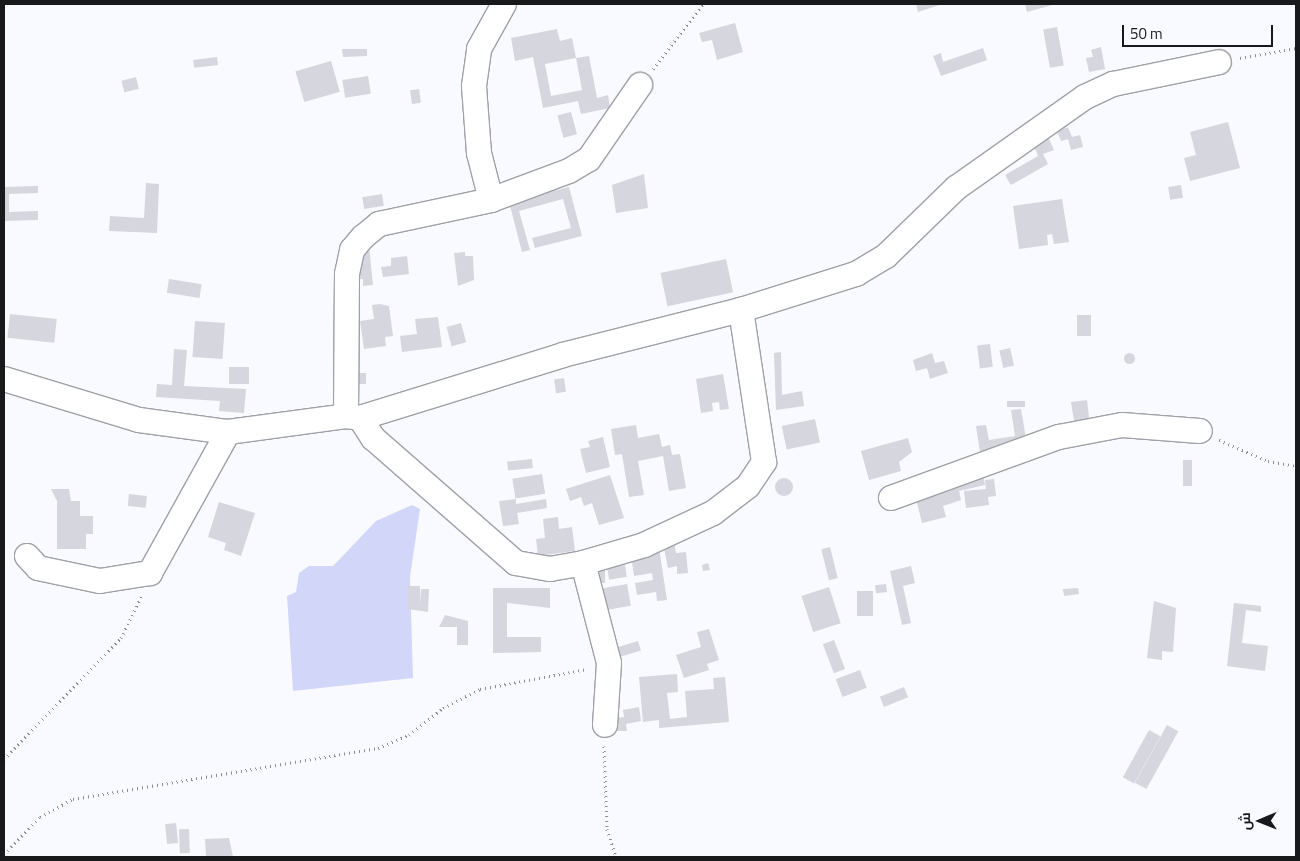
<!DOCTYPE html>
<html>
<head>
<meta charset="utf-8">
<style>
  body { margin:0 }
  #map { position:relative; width:1300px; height:861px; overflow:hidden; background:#f9faff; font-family:"Titillium Web",Cairo,sans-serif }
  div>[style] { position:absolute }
  .green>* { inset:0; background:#d2d7f9 }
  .building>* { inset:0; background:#d5d6de; transform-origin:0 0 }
  .round { border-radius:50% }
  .path>* { height:3px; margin-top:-1.5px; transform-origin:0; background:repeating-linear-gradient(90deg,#8d8e91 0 1px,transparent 0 5px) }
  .roads { filter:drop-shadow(1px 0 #9fa1a8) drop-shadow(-1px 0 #9fa1a8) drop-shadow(0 1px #9fa1a8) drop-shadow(0 -1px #9fa1a8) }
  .street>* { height:24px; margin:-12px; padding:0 12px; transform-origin:12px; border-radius:12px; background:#fff }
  span { translate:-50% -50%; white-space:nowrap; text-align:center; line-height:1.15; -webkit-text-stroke:5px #f9faff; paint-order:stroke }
  .frame { position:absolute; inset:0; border:5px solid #18191b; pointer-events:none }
  .north { position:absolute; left:1235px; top:796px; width:50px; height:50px; -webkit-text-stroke:4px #f9faff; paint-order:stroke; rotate:269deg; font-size:14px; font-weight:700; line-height:20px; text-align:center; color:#18191b }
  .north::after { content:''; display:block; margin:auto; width:18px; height:22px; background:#18191b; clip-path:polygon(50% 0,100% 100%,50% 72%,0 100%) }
  .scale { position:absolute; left:1122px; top:25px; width:151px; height:22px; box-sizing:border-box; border:2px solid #18191b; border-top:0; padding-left:6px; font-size:15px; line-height:18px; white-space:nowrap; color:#18191b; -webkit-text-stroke:4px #f9faff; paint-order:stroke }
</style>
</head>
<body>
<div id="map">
  <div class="green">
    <i style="clip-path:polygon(412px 505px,420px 509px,410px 577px,413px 678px,293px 691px,287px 596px,296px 592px,299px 573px,309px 566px,333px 566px,376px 521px)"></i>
  </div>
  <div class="building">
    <i style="clip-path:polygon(916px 4px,943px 4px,918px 12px)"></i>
    <i style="clip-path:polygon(1025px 4px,1056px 4px,1027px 12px)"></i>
    <i style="clip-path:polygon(735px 23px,743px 52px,717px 60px,712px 40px,702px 42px,699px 33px)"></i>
    <i style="left:1057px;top:27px;width:39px;height:14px;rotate:80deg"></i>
    <i style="clip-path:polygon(557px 29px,560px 41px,572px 38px,576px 58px,545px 64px,551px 96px,582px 90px,576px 58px,589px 56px,597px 98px,608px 95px,610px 108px,581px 114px,578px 101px,543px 108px,533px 57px,515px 61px,511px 38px)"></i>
    <i style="clip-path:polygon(1101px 47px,1105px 69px,1089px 72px,1086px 58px,1093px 57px,1091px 50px)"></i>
    <i style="clip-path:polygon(983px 48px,987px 60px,941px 76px,933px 56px,941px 53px,943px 62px)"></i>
    <i style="clip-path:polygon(342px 49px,367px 49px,367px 56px,343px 57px)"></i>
    <i style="left:217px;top:57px;width:8px;height:24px;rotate:83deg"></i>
    <i style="left:331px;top:61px;width:32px;height:37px;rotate:74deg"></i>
    <i style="left:368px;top:76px;width:18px;height:26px;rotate:81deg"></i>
    <i style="left:136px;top:77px;width:12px;height:15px;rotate:76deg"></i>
    <i style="left:419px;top:89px;width:14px;height:9px;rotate:82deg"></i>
    <i style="left:571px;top:112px;width:23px;height:14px;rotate:75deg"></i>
    <i style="clip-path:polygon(1228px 122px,1240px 168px,1190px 181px,1184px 158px,1196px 155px,1190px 132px)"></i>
    <i style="clip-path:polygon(1068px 127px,1072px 137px,1080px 135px,1083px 147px,1071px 150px,1068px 139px,1061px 141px,1057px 131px)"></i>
    <i style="clip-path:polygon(1048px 137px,1054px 150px,1043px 154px,1048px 164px,1011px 185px,1005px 175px,1038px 156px,1033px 144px)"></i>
    <i style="clip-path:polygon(644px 174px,648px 208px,616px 213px,612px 185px)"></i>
    <i style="clip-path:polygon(146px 183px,159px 184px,157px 233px,109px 231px,110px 216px,144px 218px)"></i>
    <i style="left:1181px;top:185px;width:13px;height:13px;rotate:81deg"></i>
    <i style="clip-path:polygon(38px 186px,38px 193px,9px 194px,9px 212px,38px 211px,38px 220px,4px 221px,4px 187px)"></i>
    <i style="clip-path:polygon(569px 187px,582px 236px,535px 248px,532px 238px,571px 228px,563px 199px,519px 211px,530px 250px,522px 252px,509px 202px)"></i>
    <i style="left:382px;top:194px;width:12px;height:20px;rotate:81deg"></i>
    <i style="clip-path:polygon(1062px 199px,1069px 242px,1054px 244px,1052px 234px,1047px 235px,1048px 245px,1019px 249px,1013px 206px)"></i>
    <i style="clip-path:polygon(369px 246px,373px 285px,363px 286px,363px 279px,352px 280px,351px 273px)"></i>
    <i style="clip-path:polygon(465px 252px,465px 256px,473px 256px,474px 280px,458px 286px,454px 253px)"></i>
    <i style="clip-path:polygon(407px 256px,409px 274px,383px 277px,381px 267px,391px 266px,391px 258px)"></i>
    <i style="left:726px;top:259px;width:34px;height:67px;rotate:78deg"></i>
    <i style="left:169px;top:279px;width:33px;height:14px;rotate:9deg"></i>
    <i style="clip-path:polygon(380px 304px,389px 306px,393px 336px,385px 337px,386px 346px,364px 349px,360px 321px,374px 319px,372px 305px)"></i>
    <i style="left:10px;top:314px;width:47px;height:24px;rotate:6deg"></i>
    <i style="left:1077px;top:315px;width:14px;height:21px"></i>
    <i style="clip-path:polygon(438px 317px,442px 347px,402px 352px,400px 336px,417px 334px,415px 319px)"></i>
    <i style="left:195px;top:321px;width:30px;height:36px;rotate:4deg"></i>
    <i style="left:461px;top:323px;width:20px;height:15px;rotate:75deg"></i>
    <i style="left:990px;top:344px;width:23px;height:13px;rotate:83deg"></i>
    <i style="left:1010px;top:348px;width:18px;height:11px;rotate:77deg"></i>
    <i style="clip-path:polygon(174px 349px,187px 350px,184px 386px,246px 389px,244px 413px,219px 411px,220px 401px,156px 397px,157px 384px,172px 385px)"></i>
    <i style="clip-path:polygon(781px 352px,782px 395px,802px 391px,804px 406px,776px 410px,774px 353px)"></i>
    <i class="round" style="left:1123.5px;top:352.5px;width:11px;height:11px"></i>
    <i style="clip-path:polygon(932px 353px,935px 363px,944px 361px,948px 373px,930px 379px,927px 368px,916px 371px,913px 360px)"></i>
    <i style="left:229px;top:367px;width:20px;height:17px"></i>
    <i style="left:346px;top:373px;width:20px;height:11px"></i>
    <i style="clip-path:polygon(723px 374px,729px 409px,720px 410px,719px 402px,712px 403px,713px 411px,701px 413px,696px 379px)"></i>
    <i style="left:564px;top:378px;width:14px;height:10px;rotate:82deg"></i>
    <i style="clip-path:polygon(1087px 400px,1091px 433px,1075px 427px,1071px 402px)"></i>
    <i style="left:1007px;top:401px;width:18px;height:6px"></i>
    <i style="clip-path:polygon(1021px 409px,1027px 444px,980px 452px,976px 426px,986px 425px,989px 440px,1015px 436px,1011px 410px)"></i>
    <i style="left:815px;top:419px;width:24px;height:34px;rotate:78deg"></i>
    <i style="clip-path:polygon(636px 425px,638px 438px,659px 434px,662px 447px,670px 445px,672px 455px,680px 454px,686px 488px,669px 491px,663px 456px,638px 461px,644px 495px,629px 497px,622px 454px,615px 455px,611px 429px)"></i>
    <i style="clip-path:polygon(603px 437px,610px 467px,586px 473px,580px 449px,590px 447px,588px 441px)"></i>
    <i style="clip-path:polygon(908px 438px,912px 452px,899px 462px,901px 471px,869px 480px,861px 451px)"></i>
    <i style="left:532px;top:459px;width:9px;height:25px;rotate:84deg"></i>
    <i style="left:1183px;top:460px;width:9px;height:26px"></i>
    <i style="left:542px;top:474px;width:20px;height:30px;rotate:81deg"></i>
    <i style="clip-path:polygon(610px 475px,624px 518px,599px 525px,592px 503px,584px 506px,581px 497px,570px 501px,566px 489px)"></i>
    <i style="clip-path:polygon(983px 475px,985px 485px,959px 491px,961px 500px,943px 506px,946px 517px,922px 523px,915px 495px)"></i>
    <i class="round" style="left:775px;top:478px;width:18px;height:18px"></i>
    <i style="clip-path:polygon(994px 479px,996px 496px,988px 497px,989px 505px,966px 508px,964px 491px,986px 489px,985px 480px)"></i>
    <i style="clip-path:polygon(51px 489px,69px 489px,71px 501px,63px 501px,80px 501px,80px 516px,93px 516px,93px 534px,86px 534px,86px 549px,57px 549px,57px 501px)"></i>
    <i style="left:129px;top:494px;width:18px;height:12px;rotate:6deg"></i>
    <i style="clip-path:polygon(516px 499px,516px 504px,546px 499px,547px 508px,517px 513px,519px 524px,503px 526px,499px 501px)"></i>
    <i style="clip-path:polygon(219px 502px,255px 513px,241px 556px,224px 550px,226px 543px,208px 537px)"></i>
    <i style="clip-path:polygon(558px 517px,559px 529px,572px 527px,575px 551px,538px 556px,536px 539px,545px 538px,543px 519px)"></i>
    <i style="clip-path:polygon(673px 536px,676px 553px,686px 552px,688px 573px,677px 574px,677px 566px,668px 568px,662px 538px)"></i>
    <i style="clip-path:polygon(658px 541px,667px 600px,657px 601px,656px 592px,637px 595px,635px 583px,653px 580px,652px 573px,634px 576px,631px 555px)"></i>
    <i style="left:830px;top:547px;width:32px;height:9px;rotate:76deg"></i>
    <i style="clip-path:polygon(708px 563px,710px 570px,703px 571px,702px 565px)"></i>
    <i style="left:595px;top:565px;width:10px;height:18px"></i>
    <i style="left:625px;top:565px;width:12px;height:18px;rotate:81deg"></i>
    <i style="clip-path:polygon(911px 566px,915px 583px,903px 586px,911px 623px,902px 625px,890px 571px)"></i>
    <i style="left:627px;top:584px;width:22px;height:29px;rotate:80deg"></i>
    <i style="left:886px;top:584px;width:8px;height:11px;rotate:83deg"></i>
    <i style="clip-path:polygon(408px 586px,420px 586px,420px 604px,421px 589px,429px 589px,428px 612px,408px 609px)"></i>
    <i style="left:829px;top:587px;width:38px;height:29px;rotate:72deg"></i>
    <i style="clip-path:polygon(493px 588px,550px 588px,550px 608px,507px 603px,507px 637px,541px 637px,541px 652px,493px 653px)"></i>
    <i style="clip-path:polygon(1078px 588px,1079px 594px,1064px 596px,1063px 589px)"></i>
    <i style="left:873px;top:591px;width:25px;height:16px;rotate:90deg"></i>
    <i style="clip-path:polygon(1154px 601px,1176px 608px,1173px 652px,1162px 651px,1162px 660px,1147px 658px)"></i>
    <i style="clip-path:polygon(1234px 603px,1261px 606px,1261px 612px,1246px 610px,1242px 643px,1268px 646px,1265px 671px,1227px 666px)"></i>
    <i style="clip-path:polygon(445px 615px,468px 621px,468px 645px,457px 645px,457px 627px,439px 627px)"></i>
    <i style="clip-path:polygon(709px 629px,719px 660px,707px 664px,709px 670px,684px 678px,676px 655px,701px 647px,697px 632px)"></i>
    <i style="left:834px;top:640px;width:31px;height:12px;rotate:69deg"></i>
    <i style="left:638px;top:641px;width:10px;height:24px;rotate:73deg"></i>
    <i style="left:860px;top:670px;width:19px;height:26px;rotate:69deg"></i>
    <i style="clip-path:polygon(677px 674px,678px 692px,667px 693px,670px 719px,687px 717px,685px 691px,714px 689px,713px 678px,725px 677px,729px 722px,659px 728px,659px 720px,643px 722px,639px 677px)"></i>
    <i style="left:904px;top:687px;width:11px;height:26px;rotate:68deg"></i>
    <i style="clip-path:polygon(639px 707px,641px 721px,626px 724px,627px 731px,617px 731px,616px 718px,624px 717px,623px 710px)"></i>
    <i style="left:1167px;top:725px;width:13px;height:66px;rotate:29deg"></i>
    <i style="left:1149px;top:730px;width:13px;height:54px;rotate:29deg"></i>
    <i style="left:176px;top:823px;width:20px;height:11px;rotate:84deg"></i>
    <i style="left:189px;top:829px;width:24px;height:10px;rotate:88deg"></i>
    <i style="clip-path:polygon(229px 838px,233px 857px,206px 857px,205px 839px)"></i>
  </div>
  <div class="path">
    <i style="left:1240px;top:58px;width:57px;rotate:-10.1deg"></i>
    <i style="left:653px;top:69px;width:82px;rotate:-52.4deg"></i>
    <i style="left:1219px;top:440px;width:53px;rotate:23.2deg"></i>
    <i style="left:1268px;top:461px;width:28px;rotate:10deg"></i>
    <i style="left:604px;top:746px;width:83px;rotate:87.9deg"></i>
    <i style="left:607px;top:829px;width:29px;rotate:72deg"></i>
    <i style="left:4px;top:759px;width:168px;rotate:-46deg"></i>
    <i style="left:121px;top:638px;width:48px;rotate:-64deg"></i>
    <i style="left:4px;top:854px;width:52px;rotate:-45.8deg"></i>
    <i style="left:40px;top:817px;width:38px;rotate:-29deg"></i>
    <i style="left:73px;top:799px;width:309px;rotate:-9.5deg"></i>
    <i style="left:378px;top:748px;width:34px;rotate:-23deg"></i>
    <i style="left:409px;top:735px;width:43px;rotate:-38.5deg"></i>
    <i style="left:443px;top:708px;width:42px;rotate:-27.2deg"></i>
    <i style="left:480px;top:689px;width:109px;rotate:-10.6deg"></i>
  </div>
  <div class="roads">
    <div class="street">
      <i style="left:491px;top:200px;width:49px;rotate:-104.3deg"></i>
      <i style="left:479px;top:153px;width:67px;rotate:-94.3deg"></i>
      <i style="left:474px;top:86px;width:37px;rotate:-82deg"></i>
      <i style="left:479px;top:49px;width:51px;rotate:-60.9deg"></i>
      <i style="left:4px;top:379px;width:141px;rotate:16.9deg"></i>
      <i style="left:139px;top:420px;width:90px;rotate:7.7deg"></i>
      <i style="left:228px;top:432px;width:119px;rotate:-7.7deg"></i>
      <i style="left:346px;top:416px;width:14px;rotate:8deg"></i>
      <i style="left:360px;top:418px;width:213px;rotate:-17.2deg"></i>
      <i style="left:563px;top:355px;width:184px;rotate:-14.2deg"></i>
      <i style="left:741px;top:310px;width:121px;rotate:-17.4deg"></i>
      <i style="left:856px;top:274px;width:35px;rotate:-31deg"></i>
      <i style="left:886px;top:256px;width:98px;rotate:-44.2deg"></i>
      <i style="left:956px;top:188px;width:158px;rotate:-35.2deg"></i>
      <i style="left:1085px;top:97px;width:31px;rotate:-25deg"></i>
      <i style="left:1113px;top:84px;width:108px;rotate:-11.7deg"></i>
      <i style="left:346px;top:416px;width:142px;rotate:-89.6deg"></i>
      <i style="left:347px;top:274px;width:25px;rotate:-78deg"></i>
      <i style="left:352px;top:250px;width:17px;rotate:-50deg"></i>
      <i style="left:363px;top:237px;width:21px;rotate:-39deg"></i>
      <i style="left:379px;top:224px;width:115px;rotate:-12.1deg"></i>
      <i style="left:491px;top:200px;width:83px;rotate:-20.4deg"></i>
      <i style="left:569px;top:171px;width:23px;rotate:-31deg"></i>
      <i style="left:589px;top:159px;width:90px;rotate:-55.4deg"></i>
      <i style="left:360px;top:418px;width:24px;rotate:57deg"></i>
      <i style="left:373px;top:438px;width:190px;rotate:41.2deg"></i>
      <i style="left:516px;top:563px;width:35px;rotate:10deg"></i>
      <i style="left:550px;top:569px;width:34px;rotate:-10deg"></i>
      <i style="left:583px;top:563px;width:64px;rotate:-16.4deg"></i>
      <i style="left:644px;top:545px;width:76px;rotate:-24.9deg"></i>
      <i style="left:713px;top:513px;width:44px;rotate:-37.6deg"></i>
      <i style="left:748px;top:486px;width:29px;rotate:-56deg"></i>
      <i style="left:764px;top:462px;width:154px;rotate:-98.6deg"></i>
      <i style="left:891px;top:498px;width:179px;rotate:-20deg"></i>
      <i style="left:1059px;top:437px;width:64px;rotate:-10.8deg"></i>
      <i style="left:1122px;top:425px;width:78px;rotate:4.4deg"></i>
      <i style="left:27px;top:556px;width:16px;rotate:47deg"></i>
      <i style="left:38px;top:568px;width:63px;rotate:11.8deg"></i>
      <i style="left:100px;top:581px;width:51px;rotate:-9.1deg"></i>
      <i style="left:150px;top:573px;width:161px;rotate:-61deg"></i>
      <i style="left:583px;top:563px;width:103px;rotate:75.4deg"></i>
      <i style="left:609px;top:663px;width:62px;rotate:93.7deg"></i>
    </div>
  </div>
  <div class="frame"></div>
  <div class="north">ش</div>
  <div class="scale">50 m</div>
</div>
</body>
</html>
